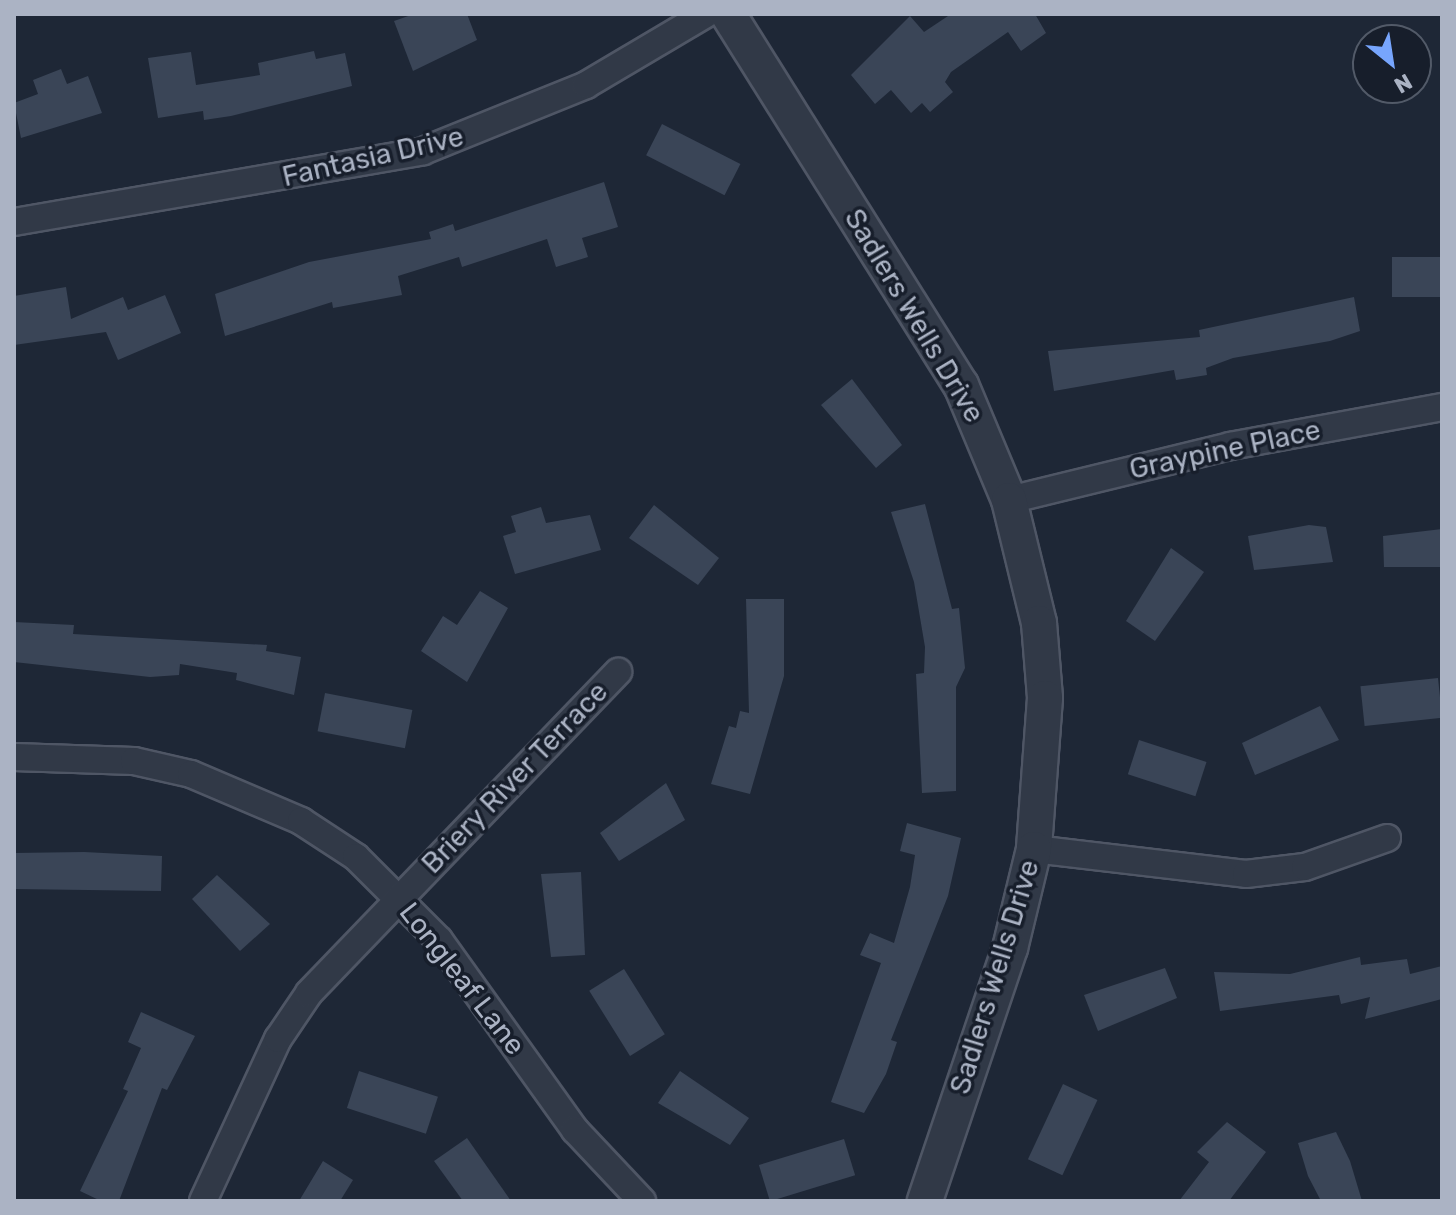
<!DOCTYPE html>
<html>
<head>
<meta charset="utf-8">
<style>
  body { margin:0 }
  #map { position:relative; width:1456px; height:1215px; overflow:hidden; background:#1e2736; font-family:Rubik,sans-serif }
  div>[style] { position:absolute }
  .building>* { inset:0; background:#3a4557; transform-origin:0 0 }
  .roads { filter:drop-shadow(2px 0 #4f5665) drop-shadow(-2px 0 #4f5665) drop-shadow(0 2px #4f5665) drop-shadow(0 -2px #4f5665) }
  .minor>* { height:26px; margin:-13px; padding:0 13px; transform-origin:13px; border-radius:13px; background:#313947 }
  .tertiary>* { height:34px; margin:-17px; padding:0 17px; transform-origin:17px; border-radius:17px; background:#313947 }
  span { translate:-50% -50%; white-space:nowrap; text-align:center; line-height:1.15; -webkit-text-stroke:7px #171e2b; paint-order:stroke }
  .street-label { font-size:28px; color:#abb3c4 }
  .frame { position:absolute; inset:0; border:16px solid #abb3c4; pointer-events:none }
  .north { position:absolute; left:1352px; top:24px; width:80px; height:80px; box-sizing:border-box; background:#171e2b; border:2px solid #525a68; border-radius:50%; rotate:150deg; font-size:22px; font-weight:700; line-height:32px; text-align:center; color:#abb3c4 }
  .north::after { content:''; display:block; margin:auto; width:28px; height:36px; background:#77a5fd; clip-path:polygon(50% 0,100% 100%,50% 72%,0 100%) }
</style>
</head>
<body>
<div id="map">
  <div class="building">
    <i style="clip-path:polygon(414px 14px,467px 14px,477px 40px,413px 71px,394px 21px)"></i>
    <i style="clip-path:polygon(951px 14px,1035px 14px,1046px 33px,1021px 51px,1008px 32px,951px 72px,945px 82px,953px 92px,930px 112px,922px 103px,911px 113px,891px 90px,875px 104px,851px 75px,910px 16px,924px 32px)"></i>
    <i style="clip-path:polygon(314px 51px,316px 59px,345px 53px,352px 86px,231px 116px,204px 120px,203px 111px,158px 118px,148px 58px,191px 52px,196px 85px,260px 75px,258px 63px)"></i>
    <i style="clip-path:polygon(61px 69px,67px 84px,88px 76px,102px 113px,21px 138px,14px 103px,38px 94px,33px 80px)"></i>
    <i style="left:662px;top:124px;width:88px;height:35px;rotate:27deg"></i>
    <i style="clip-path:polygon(604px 182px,618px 227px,582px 238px,588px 257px,556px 267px,547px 239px,462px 267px,459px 257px,398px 276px,402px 295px,333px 308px,332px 302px,225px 336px,215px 294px,309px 262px,431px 239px,429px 232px,453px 224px,455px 231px)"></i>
    <i style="left:1392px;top:257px;width:50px;height:40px"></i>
    <i style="clip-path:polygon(66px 287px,71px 319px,123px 297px,128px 310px,165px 295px,181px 333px,118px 360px,106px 332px,14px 345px,14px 296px)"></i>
    <i style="clip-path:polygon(1354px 297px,1360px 331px,1330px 341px,1233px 358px,1206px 368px,1207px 375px,1176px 380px,1174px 370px,1054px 391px,1048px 351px,1200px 337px,1199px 330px)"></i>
    <i style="clip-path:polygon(852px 379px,902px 445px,876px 468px,821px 405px)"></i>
    <i style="clip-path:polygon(925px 504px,952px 609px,959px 608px,965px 668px,956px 687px,956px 791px,922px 793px,916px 674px,924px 673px,925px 647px,914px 582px,891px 512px)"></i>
    <i style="clip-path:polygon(654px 505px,719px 558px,698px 585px,629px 538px)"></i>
    <i style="clip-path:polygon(541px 507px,546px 523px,590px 515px,601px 550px,515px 574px,503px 536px,516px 532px,511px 516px)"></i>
    <i style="clip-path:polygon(1309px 525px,1326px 527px,1333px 562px,1254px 570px,1248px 536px)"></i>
    <i style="clip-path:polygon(1442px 529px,1442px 567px,1384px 567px,1383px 536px)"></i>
    <i style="clip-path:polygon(1171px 548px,1204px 572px,1155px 641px,1126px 621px)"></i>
    <i style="clip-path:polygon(480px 591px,508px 608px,467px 682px,421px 651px,443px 616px,457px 625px)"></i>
    <i style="clip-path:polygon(746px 599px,784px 599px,784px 676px,750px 794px,711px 784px,729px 726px,736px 728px,740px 711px,749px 713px)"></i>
    <i style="clip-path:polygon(14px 622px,74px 625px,73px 634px,267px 645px,266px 651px,301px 657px,294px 695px,236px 680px,237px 673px,180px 664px,179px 675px,150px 677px,14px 662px)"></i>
    <i style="left:1438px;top:678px;width:40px;height:78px;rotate:84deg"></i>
    <i style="left:325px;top:693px;width:89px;height:39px;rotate:11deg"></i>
    <i style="clip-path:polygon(1320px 706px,1339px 740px,1255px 775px,1242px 743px)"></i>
    <i style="left:1139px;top:740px;width:71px;height:36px;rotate:18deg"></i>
    <i style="clip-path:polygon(666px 783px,685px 820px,619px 861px,600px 833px)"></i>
    <i style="clip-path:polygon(907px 823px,961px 838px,948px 896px,891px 1040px,897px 1042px,886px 1074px,864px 1113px,831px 1102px,881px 963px,860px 955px,870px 933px,894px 943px,910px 887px,915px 855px,900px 851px)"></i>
    <i style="clip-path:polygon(84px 852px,162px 856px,161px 891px,14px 889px,14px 853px)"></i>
    <i style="clip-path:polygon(581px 872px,585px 955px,551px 957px,541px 874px)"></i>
    <i style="clip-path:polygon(217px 875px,270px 924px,240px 951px,192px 899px)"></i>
    <i style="clip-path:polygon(1360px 957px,1361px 965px,1407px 959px,1410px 974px,1442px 966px,1442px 999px,1365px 1019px,1370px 997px,1341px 1004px,1339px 995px,1220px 1011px,1214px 972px,1290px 974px)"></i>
    <i style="clip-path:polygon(1165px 968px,1177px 998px,1098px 1031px,1084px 995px)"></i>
    <i style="left:624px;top:969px;width:77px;height:41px;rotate:58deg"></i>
    <i style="clip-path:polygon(141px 1012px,195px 1036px,167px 1090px,162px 1088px,119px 1201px,101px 1201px,80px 1191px,128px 1091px,123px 1089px,141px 1048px,128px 1042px)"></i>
    <i style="left:359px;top:1071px;width:83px;height:39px;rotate:18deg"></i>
    <i style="clip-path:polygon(680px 1071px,749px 1118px,730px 1145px,658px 1103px)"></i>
    <i style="left:1063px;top:1084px;width:38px;height:83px;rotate:25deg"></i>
    <i style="clip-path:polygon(1227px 1122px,1266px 1152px,1229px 1201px,1179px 1201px,1209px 1162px,1197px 1152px)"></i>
    <i style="clip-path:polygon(1336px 1132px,1350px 1161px,1362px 1201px,1321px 1201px,1308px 1176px,1298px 1143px)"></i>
    <i style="clip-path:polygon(467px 1138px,511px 1201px,463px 1201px,434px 1161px)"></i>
    <i style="left:844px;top:1139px;width:38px;height:89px;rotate:73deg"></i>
    <i style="clip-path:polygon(323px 1161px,353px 1180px,340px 1201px,299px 1201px)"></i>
  </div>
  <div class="roads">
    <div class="minor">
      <i style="left:14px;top:222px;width:415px;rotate:-9.8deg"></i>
      <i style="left:423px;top:151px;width:176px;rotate:-22deg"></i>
      <i style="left:586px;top:85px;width:139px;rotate:-30.6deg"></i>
      <i style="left:1009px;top:500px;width:228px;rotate:-13.7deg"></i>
      <i style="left:1230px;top:446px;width:216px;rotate:-10.4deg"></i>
      <i style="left:14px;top:757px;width:120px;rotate:1.9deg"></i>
      <i style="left:134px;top:761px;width:58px;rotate:12.8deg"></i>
      <i style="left:191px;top:774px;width:120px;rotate:23.1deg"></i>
      <i style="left:301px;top:821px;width:66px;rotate:33.2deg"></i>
      <i style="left:356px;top:857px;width:117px;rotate:45deg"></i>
      <i style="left:439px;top:940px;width:234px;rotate:54.4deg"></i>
      <i style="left:575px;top:1130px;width:98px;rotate:46.7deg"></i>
      <i style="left:1034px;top:849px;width:213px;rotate:6.7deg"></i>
      <i style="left:1246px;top:874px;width:59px;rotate:-6.8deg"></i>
      <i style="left:1305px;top:867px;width:87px;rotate:-19.5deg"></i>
      <i style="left:203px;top:1201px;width:179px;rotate:-65.2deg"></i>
      <i style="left:278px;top:1039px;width:55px;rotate:-56deg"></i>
      <i style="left:309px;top:993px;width:446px;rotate:-46.1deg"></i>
    </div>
    <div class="tertiary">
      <i style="left:728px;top:14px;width:438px;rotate:57.9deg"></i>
      <i style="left:961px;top:385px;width:125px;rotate:67.3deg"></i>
      <i style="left:1009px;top:500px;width:127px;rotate:76.3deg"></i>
      <i style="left:1039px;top:623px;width:75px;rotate:85.4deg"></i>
      <i style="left:1045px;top:698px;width:151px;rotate:94.2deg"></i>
      <i style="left:1034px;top:849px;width:102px;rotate:103.6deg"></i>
      <i style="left:1010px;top:948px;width:267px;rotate:108.6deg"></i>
    </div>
  </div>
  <div class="street-label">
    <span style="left:373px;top:157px;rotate:-13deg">Fantasia Drive</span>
    <span style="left:914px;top:316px;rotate:59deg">Sadlers Wells Drive</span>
    <span style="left:1225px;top:450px;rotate:-12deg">Graypine Place</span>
    <span style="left:515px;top:778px;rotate:-46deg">Briery River Terrace</span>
    <span style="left:995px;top:977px;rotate:-73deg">Sadlers Wells Drive</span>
    <span style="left:462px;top:979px;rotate:52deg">Longleaf Lane</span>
  </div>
  <div class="frame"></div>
  <div class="north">N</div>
</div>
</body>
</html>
